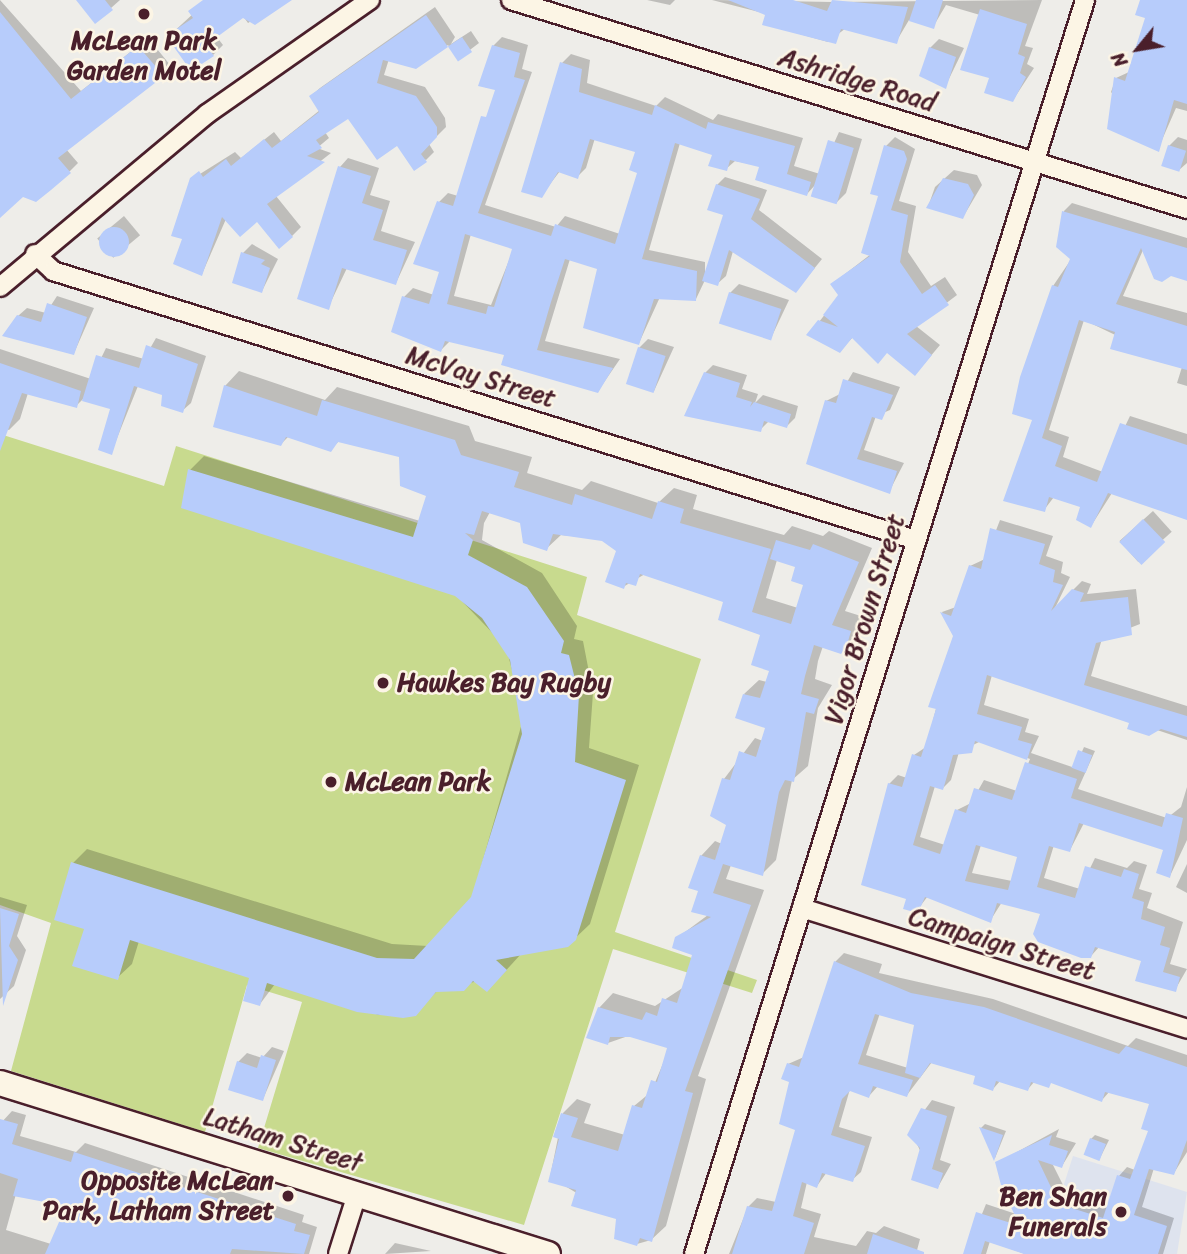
<!DOCTYPE html>
<html>
<head>
<meta charset="utf-8">
<style>
  body { margin:0 }
  #map { position:relative; width:1187px; height:1254px; overflow:hidden; background:#eeede9; font-family:Sriracha,sans-serif }
  div>[style] { position:absolute }
  .built>* { inset:0; background:#dee3ee }
  .green>* { inset:0; background:#c8da8e }
  .shadow>* { inset:0; background:#0003; transform-origin:0 0 }
  .building>* { inset:0; background:#b7ccfb; transform-origin:0 0 }
  .round { border-radius:50% }
  .roads { filter:drop-shadow(2px 0 #4a1f2b) drop-shadow(-2px 0 #4a1f2b) drop-shadow(0 2px #4a1f2b) drop-shadow(0 -2px #4a1f2b) }
  .minor>* { height:18px; margin:-9px; padding:0 9px; transform-origin:9px; border-radius:9px; background:#fcf5e5 }
  .secondary>* { height:24px; margin:-12px; padding:0 12px; transform-origin:12px; border-radius:12px; background:#fcf5e5 }
  .dots>* { width:19px; height:19px; translate:-50% -50%; box-sizing:border-box; border:4px solid #fcf5e5; border-radius:50% }
  span { translate:-50% -50%; white-space:nowrap; text-align:center; line-height:1.15; -webkit-text-stroke:5px #fcf5e5; paint-order:stroke }
  .poi-label { font-size:26px; color:#4a1f2b; font-weight:700 }
  .left { translate:0 -50%; text-align:left }
  .right { translate:-100% -50%; text-align:right }
  .street-label { font-size:26px; color:#4a1f2b }
  .north { position:absolute; left:1103px; top:14px; width:70px; height:70px; -webkit-text-stroke:5px #fcf5e5; paint-order:stroke; rotate:240deg; font-size:19px; font-weight:700; line-height:28px; text-align:center; color:#4a1f2b }
  .north::after { content:''; display:block; margin:auto; width:24px; height:32px; background:#4a1f2b; clip-path:polygon(50% 0,100% 100%,50% 72%,0 100%) }
</style>
</head>
<body>
<div id="map">
  <div class="built">
    <i style="clip-path:polygon(1073px 1156px,1187px 1192px,1177px 1254px,1142px 1254px,1051px 1225px)"></i>
  </div>
  <div class="green">
    <i style="clip-path:polygon(0 434px,164px 486px,176px 446px,587px 577px,577px 615px,701px 659px,615px 932px,757px 980px,752px 993px,613px 949px,524px 1225px,258px 1148px,302px 1002px,247px 985px,205px 1132px,11px 1071px,51px 923px,0 905px)"></i>
  </div>
  <div class="shadow">
    <i style="clip-path:polygon(0 0,81px 91px,148px 38px,171px 66px,66px 149px,78px 163px,70px 171px,23px 195px,0 216px)"></i>
    <i style="clip-path:polygon(77px 0,120px 0,111px 8px)"></i>
    <i style="clip-path:polygon(208px 0,284px 0,248px 23px,243px 16px,216px 36px,223px 45px,213px 55px,169px 36px)"></i>
    <i style="clip-path:polygon(647px 0,675px 0,670px 5px)"></i>
    <i style="clip-path:polygon(712px 0,833px 2px,1042px 0,1025px 46px,1033px 48px,1027px 64px,1034px 68px,1013px 100px,991px 77px,980px 15px,946px 5px,933px 27px,909px 20px,896px 42px,846px 28px,828px 42px,764px 24px,767px 14px)"></i>
    <i style="clip-path:polygon(1146px 0,1187px 0,1187px 111px,1176px 108px,1158px 149px,1111px 92px,1116px 78px,1129px 72px,1147px 17px)"></i>
    <i style="clip-path:polygon(435px 7px,455px 37px,451px 44px,471px 31px,479px 43px,458px 59px,448px 45px,416px 67px,389px 59px,384px 75px,425px 87px,445px 118px,446px 127px,429px 144px,434px 152px,426px 160px,349px 117px,325px 132px,329px 138px,317px 148px,331px 153px,276px 196px,301px 227px,292px 236px,257px 220px,226px 219px,202px 274px,184px 238px,192px 179px,235px 152px,241px 158px,274px 132px,281px 141px,320px 110px,311px 96px,320px 88px)"></i>
    <i style="clip-path:polygon(evenodd,502px 37px,528px 45px,522px 69px,532px 72px,485px 205px,556px 227px,565px 216px,620px 234px,639px 172px,637px 151px,595px 138px,586px 168px,577px 177px,560px 171px,541px 196px,562px 63px,571px 54px,590px 60px,587px 83px,656px 106px,665px 97px,713px 120px,718px 114px,803px 138px,794px 166px,820px 174px,839px 132px,862px 139px,846px 193px,837px 202px,816px 184px,807px 194px,761px 166px,735px 161px,726px 169px,714px 153px,680px 143px,649px 250px,705px 262px,705px 275px,726px 214px,717px 185px,725px 177px,767px 190px,759px 210px,822px 259px,796px 291px,733px 251px,726px 276px,717px 284px,705px 280px,696px 299px,660px 297px,639px 343px,599px 268px,570px 259px,545px 341px,620px 359px,598px 391px,506px 354px,450px 341px,441px 350px,404px 297px,413px 288px,434px 295px,441px 270px,439px 202px,448px 193px,458px 196px,497px 89px,493px 46px,502px 37px,471px 234px,514px 248px,491px 305px,454px 296px,471px 234px)"></i>
    <i style="clip-path:polygon(939px 39px,964px 48px,945px 87px,930px 48px)"></i>
    <i style="clip-path:polygon(895px 137px,915px 149px,899px 201px,916px 206px,908px 252px,931px 286px,945px 277px,957px 295px,916px 326px,940px 345px,924px 364px,854px 336px,840px 351px,819px 322px,840px 295px,832px 284px,871px 254px,886px 146px)"></i>
    <i style="clip-path:polygon(1178px 137px,1187px 140px,1187px 163px,1179px 170px,1169px 146px)"></i>
    <i style="clip-path:polygon(348px 158px,379px 168px,370px 195px,390px 201px,381px 231px,415px 242px,396px 283px,347px 268px,328px 308px,340px 167px)"></i>
    <i style="clip-path:polygon(954px 170px,977px 175px,982px 185px,963px 217px,928px 207px,935px 187px)"></i>
    <i style="clip-path:polygon(1072px 203px,1187px 238px,1187px 280px,1143px 250px,1123px 296px,1187px 313px,1187px 386px,1177px 383px,1182px 367px,1084px 320px,1049px 430px,1069px 437px,1063px 457px,1103px 472px,1130px 416px,1187px 434px,1187px 518px,1112px 493px,1091px 526px,1083px 505px,1054px 497px,1044px 510px,1034px 419px,1053px 286px,1072px 258px,1058px 246px,1064px 211px)"></i>
    <i style="left:124px;top:216px;width:25px;height:35px;rotate:50deg"></i>
    <i style="clip-path:polygon(252px 244px,278px 259px,262px 291px,243px 253px)"></i>
    <i style="clip-path:polygon(739px 284px,789px 300px,771px 338px,730px 293px)"></i>
    <i style="clip-path:polygon(57px 296px,94px 308px,74px 353px,18px 316px,27px 308px,46px 313px)"></i>
    <i style="clip-path:polygon(156px 338px,206px 356px,191px 403px,182px 411px,164px 394px,138px 386px,111px 453px,112px 408px,83px 399px,76px 406px,28px 393px,20px 419px,9px 430px,0 427px,0 349px,91px 379px,106px 348px,144px 359px)"></i>
    <i style="clip-path:polygon(648px 339px,674px 347px,654px 391px,639px 348px)"></i>
    <i style="clip-path:polygon(713px 365px,747px 375px,742px 389px,758px 394px,755px 403px,763px 395px,798px 406px,795px 418px,787px 426px,769px 421px,760px 430px,705px 373px)"></i>
    <i style="clip-path:polygon(evenodd,239px 371px,325px 400px,337px 387px,469px 426px,475px 441px,532px 457px,527px 473px,582px 490px,591px 481px,658px 503px,674px 488px,697px 495px,693px 509px,784px 535px,792px 526px,823px 536px,829px 531px,872px 548px,845px 611px,864px 617px,861px 629px,840px 652px,823px 646px,818px 661px,815px 679px,832px 685px,818px 708px,808px 766px,792px 780px,776px 860px,762px 874px,731px 865px,726px 879px,764px 890px,698px 1076px,706px 1079px,666px 1226px,651px 1240px,637px 1244px,618px 1218px,550px 1177px,563px 1113px,577px 1099px,591px 1104px,584px 1123px,625px 1135px,634px 1106px,651px 1092px,670px 1047px,631px 1035px,608px 1043px,599px 1008px,613px 993px,655px 1006px,684px 987px,694px 954px,677px 938px,708px 915px,701px 856px,715px 841px,722px 844px,728px 824px,724px 779px,755px 738px,763px 741px,767px 727px,744px 694px,759px 680px,767px 682px,771px 669px,762px 634px,726px 601px,645px 574px,623px 587px,618px 550px,603px 539px,561px 535px,546px 549px,522px 522px,490px 512px,484px 523px,482px 540px,542px 573px,577px 626px,574px 639px,583px 641px,593px 693px,589px 748px,639px 765px,590px 924px,567px 946px,521px 954px,501px 976px,438px 990px,415px 1014px,379px 1015px,275px 984px,260px 1004px,251px 977px,139px 941px,132px 964px,117px 978px,86px 928px,73px 863px,87px 849px,392px 944px,428px 946px,472px 898px,524px 716px,506px 647px,456px 595px,190px 470px,204px 456px,420px 521px,428px 495px,401px 456px,339px 441px,330px 450px,289px 436px,281px 444px,225px 386px,239px 371px,777px 560px,797px 566px,805px 584px,798px 608px,766px 598px,777px 560px)"></i>
    <i style="clip-path:polygon(853px 372px,900px 387px,890px 410px,876px 416px,864px 450px,904px 463px,889px 492px,808px 463px,826px 401px,840px 394px)"></i>
    <i style="left:1153px;top:511px;width:28px;height:45px;rotate:48deg"></i>
    <i style="clip-path:polygon(evenodd,1000px 520px,1053px 536px,1046px 556px,1063px 562px,1061px 573px,1070px 577px,1055px 608px,1082px 581px,1091px 584px,1087px 594px,1136px 589px,1140px 624px,1102px 639px,1091px 676px,1187px 706px,1187px 740px,992px 675px,984px 705px,1029px 719px,1025px 732px,1039px 736px,1031px 753px,1075px 768px,1084px 747px,1095px 751px,1078px 789px,1167px 818px,1181px 807px,1187px 787px,1187px 840px,1170px 876px,1165px 849px,1084px 823px,1070px 850px,1054px 845px,1044px 878px,1080px 889px,1095px 858px,1127px 868px,1134px 861px,1147px 865px,1139px 889px,1152px 893px,1147px 908px,1183px 922px,1170px 964px,1187px 969px,1175px 990px,1143px 959px,1100px 946px,1091px 956px,1042px 913px,1002px 902px,990px 921px,928px 896px,918px 909px,908px 898px,862px 884px,889px 784px,898px 775px,907px 778px,914px 755px,926px 747px,955px 636px,942px 612px,956px 607px,970px 566px,985px 559px,1000px 520px,981px 741px,1030px 759px,1017px 791px,984px 780px,971px 803px,957px 810px,945px 845px,920px 837px,935px 786px,943px 788px,951px 780px,959px 752px,981px 741px,1000px 520px,981px 845px,1019px 856px,1012px 881px,972px 873px,981px 845px)"></i>
    <i style="clip-path:polygon(1187px 864px,1187px 893px,1176px 887px)"></i>
    <i style="clip-path:polygon(0 897px,27px 905px,17px 936px,26px 950px,14px 986px,0 999px)"></i>
    <i style="clip-path:polygon(evenodd,844px 953px,882px 964px,879px 973px,993px 999px,1128px 1046px,1136px 1038px,1187px 1055px,1187px 1152px,1174px 1173px,1154px 1168px,1142px 1207px,1174px 1218px,1163px 1254px,1025px 1254px,990px 1241px,986px 1254px,966px 1254px,986px 1204px,1016px 1214px,1014px 1186px,997px 1163px,1059px 1129px,1056px 1137px,1076px 1143px,1062px 1166px,1052px 1163px,1068px 1195px,1108px 1208px,1119px 1176px,1127px 1167px,1135px 1170px,1150px 1130px,1151px 1103px,1110px 1091px,1102px 1100px,1053px 1082px,1035px 1081px,1028px 1089px,1001px 1080px,993px 1089px,978px 1075px,932px 1062px,907px 1095px,878px 1086px,869px 1096px,850px 1089px,839px 1127px,872px 1137px,861px 1172px,852px 1180px,827px 1172px,817px 1186px,807px 1182px,801px 1208px,821px 1214px,814px 1237px,856px 1246px,867px 1231px,876px 1233px,884px 1226px,920px 1239px,916px 1254px,729px 1254px,748px 1207px,757px 1198px,776px 1202px,797px 1129px,788px 1064px,804px 1057px,835px 962px,844px 953px,880px 1013px,916px 1024px,908px 1068px,866px 1055px,880px 1013px)"></i>
    <i style="clip-path:polygon(272px 1047px,284px 1051px,263px 1099px,238px 1062px,247px 1053px,262px 1058px)"></i>
    <i style="clip-path:polygon(932px 1100px,955px 1107px,940px 1160px,951px 1164px,938px 1187px,910px 1130px)"></i>
    <i style="clip-path:polygon(evenodd,12px 1111px,26px 1115px,20px 1136px,76px 1152px,85px 1143px,304px 1215px,302px 1222px,317px 1227px,309px 1254px,0 1254px,0 1124px,12px 1111px,16px 1194px,69px 1204px,51px 1244px,6px 1230px,16px 1194px)"></i>
    <i style="clip-path:polygon(985px 1124px,1006px 1131px,995px 1158px,981px 1128px)"></i>
    <i style="clip-path:polygon(1095px 1135px,1109px 1140px,1100px 1158px,1091px 1139px)"></i>
    <i style="clip-path:polygon(395px 1243px,431px 1251px,385px 1254px)"></i>
  </div>
  <div class="building">
    <i style="clip-path:polygon(76px 0,105px 0,113px 10px,95px 24px)"></i>
    <i style="clip-path:polygon(203px 0,292px 0,255px 25px,243px 18px,206px 45px,214px 56px,191px 71px,166px 36px,193px 18px,188px 11px)"></i>
    <i style="clip-path:polygon(728px 0,793px 0,827px 11px,832px 0,908px 7px,897px 44px,841px 29px,836px 44px,762px 25px,765px 15px)"></i>
    <i style="clip-path:polygon(916px 0,943px 0,934px 29px,909px 21px)"></i>
    <i style="clip-path:polygon(1140px 0,1187px 0,1187px 104px,1174px 100px,1159px 152px,1107px 129px,1114px 77px,1125px 81px,1145px 18px,1135px 15px)"></i>
    <i style="clip-path:polygon(980px 9px,1027px 24px,1018px 54px,1025px 57px,1020px 73px,1026px 77px,1013px 102px,984px 93px,989px 78px,960px 70px)"></i>
    <i style="clip-path:polygon(0 12px,71px 99px,138px 46px,164px 76px,58px 158px,71px 173px,51px 190px,36px 202px,23px 197px,0 218px)"></i>
    <i style="clip-path:polygon(426px 15px,448px 47px,416px 69px,383px 60px,377px 83px,416px 96px,437px 127px,437px 137px,421px 154px,427px 162px,414px 171px,397px 146px,377px 160px,348px 119px,316px 140px,322px 148px,307px 156px,325px 162px,267px 204px,293px 237px,279px 249px,257px 222px,240px 237px,222px 217px,202px 276px,173px 264px,182px 239px,171px 236px,190px 178px,199px 171px,203px 177px,226px 159px,231px 166px,264px 139px,272px 148px,319px 112px,309px 96px)"></i>
    <i style="left:462px;top:37px;width:18px;height:17px;rotate:56deg"></i>
    <i style="clip-path:polygon(evenodd,492px 45px,520px 53px,514px 77px,525px 80px,478px 213px,551px 236px,555px 224px,615px 244px,637px 173px,629px 170px,635px 152px,590px 139px,578px 179px,558px 172px,542px 198px,521px 192px,560px 62px,582px 69px,579px 92px,652px 115px,655px 105px,706px 129px,708px 122px,795px 146px,787px 174px,811px 182px,807px 196px,755px 180px,759px 167px,730px 160px,727px 171px,708px 166px,712px 155px,675px 143px,642px 259px,697px 271px,696px 301px,654px 299px,639px 345px,583px 328px,597px 269px,565px 259px,551px 302px,537px 350px,613px 368px,598px 393px,501px 365px,504px 355px,445px 341px,441px 352px,391px 332px,402px 296px,429px 304px,439px 272px,413px 264px,437px 201px,453px 206px,481px 116px,486px 117px,495px 90px,478px 86px,492px 45px,465px 234px,512px 249px,494px 307px,488px 306px,486px 314px,447px 304px,465px 234px)"></i>
    <i style="clip-path:polygon(929px 47px,956px 57px,946px 89px,919px 76px)"></i>
    <i style="left:828px;top:140px;width:27px;height:59px;rotate:17deg"></i>
    <i style="clip-path:polygon(884px 145px,904px 151px,907px 159px,891px 210px,908px 215px,900px 262px,922px 294px,935px 285px,949px 305px,907px 334px,932px 355px,915px 376px,887px 353px,878px 364px,852px 338px,840px 353px,806px 335px,818px 320px,838px 327px,823px 315px,838px 295px,830px 284px,870px 256px,861px 253px,878px 196px,870px 194px)"></i>
    <i style="left:1168px;top:145px;width:19px;height:22px;rotate:18deg"></i>
    <i style="clip-path:polygon(338px 166px,371px 176px,362px 203px,383px 210px,373px 240px,407px 250px,396px 285px,342px 268px,329px 310px,297px 299px)"></i>
    <i style="clip-path:polygon(943px 178px,968px 184px,974px 195px,963px 219px,926px 208px)"></i>
    <i style="clip-path:polygon(716px 184px,760px 199px,751px 219px,815px 268px,796px 293px,729px 250px,718px 286px,702px 281px,723px 215px,707px 210px)"></i>
    <i style="clip-path:polygon(1062px 211px,1187px 248px,1187px 281px,1171px 276px,1162px 282px,1154px 279px,1141px 248px,1116px 304px,1187px 326px,1187px 370px,1110px 349px,1115px 332px,1079px 320px,1042px 438px,1062px 446px,1055px 466px,1097px 482px,1120px 423px,1187px 445px,1187px 520px,1108px 493px,1091px 528px,1076px 520px,1080px 507px,1049px 497px,1045px 512px,1003px 501px,1032px 420px,1012px 414px,1020px 377px,1052px 285px,1058px 287px,1070px 259px,1056px 247px)"></i>
    <i class="round" style="left:99px;top:227px;width:30px;height:30px"></i>
    <i style="clip-path:polygon(241px 252px,265px 260px,261px 264px,270px 268px,262px 293px,232px 283px)"></i>
    <i style="left:729px;top:292px;width:55px;height:33px;rotate:18deg"></i>
    <i style="clip-path:polygon(47px 303px,87px 317px,74px 355px,2px 336px,17px 315px,41px 322px)"></i>
    <i style="clip-path:polygon(146px 345px,198px 364px,183px 413px,161px 406px,162px 395px,134px 386px,112px 455px,98px 450px,110px 409px,82px 401px,96px 355px,139px 368px)"></i>
    <i style="left:638px;top:347px;width:29px;height:39px;rotate:18deg"></i>
    <i style="clip-path:polygon(0 363px,81px 391px,77px 408px,22px 393px,0 451px)"></i>
    <i style="clip-path:polygon(704px 372px,740px 383px,736px 397px,752px 402px,750px 407px,754px 402px,791px 414px,787px 428px,764px 421px,761px 432px,684px 416px)"></i>
    <i style="clip-path:polygon(843px 379px,893px 395px,882px 420px,872px 417px,857px 459px,897px 471px,890px 494px,806px 464px,825px 400px,836px 403px)"></i>
    <i style="clip-path:polygon(224px 385px,317px 416px,322px 400px,455px 440px,461px 455px,519px 472px,514px 487px,572px 505px,575px 494px,652px 519px,658px 501px,684px 509px,680px 523px,771px 549px,752px 612px,791px 624px,803px 585px,791px 581px,795px 567px,770px 559px,776px 540px,810px 550px,813px 544px,859px 562px,832px 625px,851px 631px,847px 645px,841px 654px,814px 645px,805px 676px,801px 694px,819px 699px,814px 714px,806px 712px,794px 782px,785px 780px,779px 792px,763px 876px,723px 864px,713px 893px,751px 905px,685px 1091px,693px 1093px,652px 1242px,640px 1238px,637px 1246px,614px 1239px,616px 1219px,571px 1206px,576px 1190px,548px 1182px,559px 1139px,553px 1137px,561px 1113px,578px 1118px,571px 1137px,618px 1151px,632px 1105px,642px 1108px,651px 1080px,657px 1082px,667px 1048px,630px 1037px,610px 1037px,608px 1045px,586px 1038px,598px 1007px,642px 1020px,646px 1012px,657px 1016px,662px 998px,677px 1003px,692px 955px,672px 948px,675px 937px,711px 917px,691px 912px,698px 891px,688px 888px,700px 855px,715px 860px,726px 825px,710px 816px,722px 778px,730px 780px,739px 751px,756px 757px,765px 728px,735px 718px,743px 694px,760px 698px,769px 671px,751px 665px,760px 635px,718px 620px,723px 602px,640px 574px,636px 586px,626px 583px,624px 589px,605px 582px,616px 551px,602px 541px,553px 534px,547px 551px,523px 543px,520px 523px,482px 511px,474px 535px,465px 533px,473px 540px,468px 555px,527px 587px,564px 641px,561px 653px,569px 655px,579px 695px,575px 762px,626px 780px,576px 940px,568px 947px,496px 960px,507px 970px,487px 992px,473px 981px,464px 991px,436px 992px,416px 1016px,403px 1018px,357px 1012px,267px 983px,260px 1006px,243px 1001px,249px 978px,130px 940px,118px 980px,72px 966px,84px 929px,54px 920px,71px 862px,377px 958px,414px 959px,471px 897px,522px 734px,510px 660px,482px 618px,455px 596px,181px 508px,188px 469px,413px 537px,426px 496px,400px 486px,399px 457px,338px 442px,331px 452px,286px 437px,281px 446px,213px 427px)"></i>
    <i style="left:1143px;top:519px;width:32px;height:33px;rotate:46deg"></i>
    <i style="clip-path:polygon(evenodd,990px 528px,1045px 544px,1039px 564px,1055px 570px,1053px 582px,1063px 585px,1051px 611px,1072px 589px,1084px 593px,1080px 602px,1128px 597px,1132px 635px,1096px 643px,1084px 685px,1187px 716px,1187px 737px,1161px 729px,1149px 736px,1127px 729px,1129px 723px,987px 675px,977px 714px,1022px 727px,1018px 740px,1032px 744px,1027px 760px,975px 741px,972px 753px,953px 755px,943px 790px,930px 786px,913px 845px,940px 854px,955px 809px,966px 813px,974px 788px,1012px 800px,1025px 762px,1077px 779px,1071px 798px,1162px 827px,1166px 813px,1183px 818px,1170px 878px,1156px 873px,1163px 850px,1079px 823px,1070px 852px,1049px 846px,1037px 887px,1075px 898px,1085px 866px,1121px 877px,1124px 869px,1139px 874px,1132px 898px,1144px 902px,1141px 919px,1165px 927px,1160px 945px,1170px 948px,1163px 972px,1180px 977px,1176px 992px,1135px 981px,1141px 961px,1095px 947px,1091px 958px,1081px 958px,1038px 942px,1033px 934px,1040px 914px,997px 903px,991px 923px,925px 897px,918px 913px,903px 909px,906px 899px,861px 885px,888px 783px,902px 787px,912px 754px,921px 757px,936px 709px,928px 707px,953px 636px,940px 612px,951px 616px,969px 565px,981px 569px,990px 528px,976px 845px,1017px 857px,1008px 890px,965px 881px,976px 845px)"></i>
    <i style="left:1078px;top:750px;width:15px;height:19px;rotate:20deg"></i>
    <i style="clip-path:polygon(0 908px,19px 914px,9px 946px,18px 960px,3px 1006px)"></i>
    <i style="clip-path:polygon(834px 961px,911px 993px,984px 1007px,1119px 1054px,1126px 1046px,1187px 1067px,1187px 1140px,1174px 1175px,1149px 1169px,1134px 1215px,1167px 1226px,1158px 1254px,1024px 1254px,985px 1241px,981px 1254px,963px 1254px,976px 1212px,1020px 1226px,1007px 1199px,1012px 1188px,1001px 1185px,995px 1162px,1052px 1135px,1049px 1145px,1068px 1151px,1062px 1168px,1038px 1160px,1059px 1204px,1103px 1218px,1117px 1175px,1130px 1179px,1148px 1131px,1141px 1129px,1149px 1104px,1105px 1092px,1102px 1102px,1051px 1083px,1049px 1088px,1031px 1082px,1028px 1091px,996px 1081px,993px 1091px,973px 1084px,975px 1076px,930px 1063px,920px 1078px,905px 1073px,914px 1025px,875px 1014px,858px 1064px,913px 1080px,907px 1097px,873px 1086px,869px 1098px,850px 1091px,842px 1099px,831px 1135px,865px 1146px,853px 1182px,822px 1173px,817px 1188px,802px 1182px,793px 1216px,814px 1223px,804px 1254px,732px 1254px,747px 1206px,772px 1211px,795px 1130px,779px 1124px,789px 1082px,781px 1079px,787px 1063px,799px 1067px)"></i>
    <i style="clip-path:polygon(261px 1055px,276px 1060px,263px 1101px,228px 1090px,237px 1061px,257px 1068px)"></i>
    <i style="clip-path:polygon(921px 1108px,947px 1116px,932px 1169px,943px 1173px,938px 1189px,911px 1180px,920px 1148px,907px 1135px)"></i>
    <i style="clip-path:polygon(0 1119px,18px 1124px,12px 1144px,71px 1162px,74px 1152px,296px 1224px,294px 1231px,310px 1235px,304px 1254px,232px 1249px,230px 1254px,45px 1254px,66px 1206px,13px 1196px,18px 1179px,0 1173px)"></i>
    <i style="clip-path:polygon(979px 1127px,1003px 1135px,994px 1161px)"></i>
    <i style="left:1090px;top:1138px;width:17px;height:18px;rotate:21deg"></i>
    <i style="clip-path:polygon(873px 1234px,924px 1252px,924px 1254px,867px 1254px)"></i>
  </div>
  <div class="roads">
    <div class="minor">
      <i style="left:511px;top:0;width:708px;rotate:17.18deg"></i>
      <i style="left:35px;top:254px;width:25px;rotate:43deg"></i>
      <i style="left:53px;top:271px;width:904px;rotate:17.31deg"></i>
      <i style="left:0;top:287px;width:270px;rotate:-39.9deg"></i>
      <i style="left:207px;top:114px;width:199px;rotate:-35deg"></i>
      <i style="left:802px;top:908px;width:404px;rotate:17.4deg"></i>
      <i style="left:338px;top:1254px;width:63px;rotate:-72.4deg"></i>
      <i style="left:694px;top:1254px;width:1314px;rotate:-72.68deg"></i>
    </div>
    <div class="secondary">
      <i style="left:0;top:1083px;width:574px;rotate:17.33deg"></i>
    </div>
  </div>
  <div class="dots">
    <i style="left:144px;top:14px;background:#4a1f2b"></i>
    <i style="left:383px;top:683px;background:#4a1f2b"></i>
    <i style="left:331px;top:782px;background:#4a1f2b"></i>
    <i style="left:288px;top:1196px;background:#4a1f2b"></i>
    <i style="left:1121px;top:1212px;background:#4a1f2b"></i>
  </div>
  <div class="poi-label">
    <span style="left:144px;top:56px">McLean Park<br>Garden Motel</span>
    <span class="left" style="left:397px;top:683px">Hawkes Bay Rugby</span>
    <span class="left" style="left:345px;top:782px">McLean Park</span>
    <span class="right" style="left:274px;top:1196px">Opposite McLean<br>Park, Latham Street</span>
    <span class="right" style="left:1107px;top:1212px">Ben Shan<br>Funerals</span>
  </div>
  <div class="street-label">
    <span style="left:857px;top:80px;rotate:17deg">Ashridge Road</span>
    <span style="left:481px;top:377px;rotate:17deg">McVay Street</span>
    <span style="left:865px;top:619px;rotate:-73deg">Vigor Brown Street</span>
    <span style="left:1002px;top:944px;rotate:17deg">Campaign Street</span>
    <span style="left:283px;top:1140px;rotate:17deg">Latham Street</span>
  </div>
  <div class="north">N</div>
</div>
</body>
</html>
